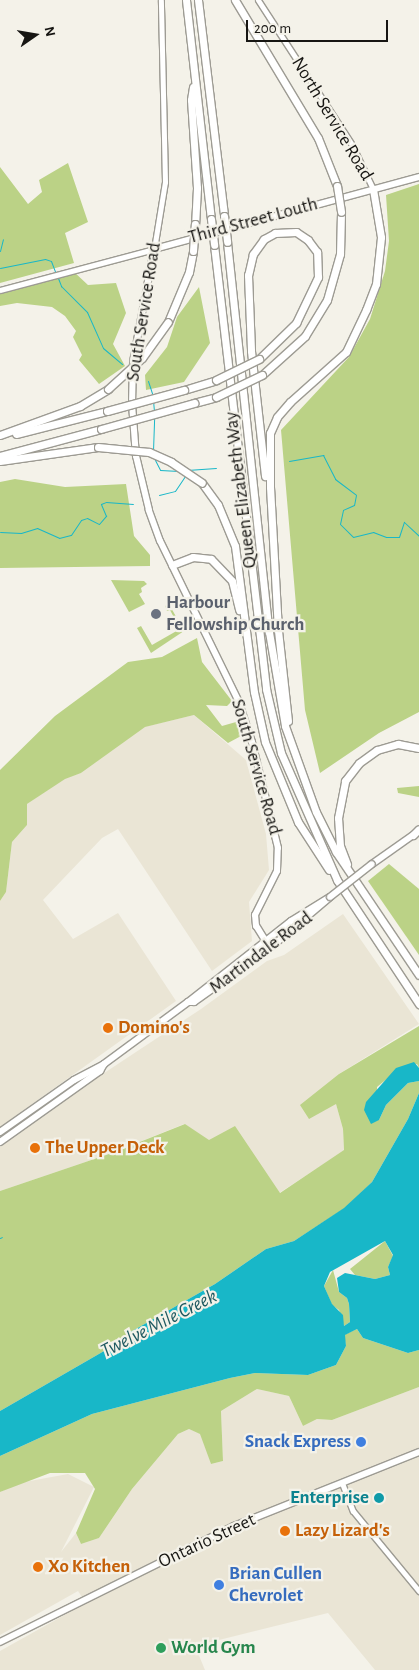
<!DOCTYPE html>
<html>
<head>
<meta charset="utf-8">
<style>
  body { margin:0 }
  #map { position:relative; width:419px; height:1670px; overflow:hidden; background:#f4f2e9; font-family:"Alegreya Sans",sans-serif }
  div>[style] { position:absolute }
  .built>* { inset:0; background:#eae5d5 }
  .green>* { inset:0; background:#bbd286 }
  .water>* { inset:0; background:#18b7c8 }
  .stream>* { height:1px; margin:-0.5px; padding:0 0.5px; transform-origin:0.5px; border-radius:0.5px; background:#18b7c8 }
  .roads { filter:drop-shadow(1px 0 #9d9b93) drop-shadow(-1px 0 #9d9b93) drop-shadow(0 1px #9d9b93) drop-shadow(0 -1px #9d9b93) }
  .minor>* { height:5px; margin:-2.5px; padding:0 2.5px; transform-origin:2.5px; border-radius:2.5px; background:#fff }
  .major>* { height:6px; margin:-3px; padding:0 3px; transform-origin:3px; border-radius:3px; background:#fff }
  .highway>* { height:7px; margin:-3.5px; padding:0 3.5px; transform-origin:3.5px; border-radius:3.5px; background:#fff }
  .bridges { filter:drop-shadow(1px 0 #9d9b93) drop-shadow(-1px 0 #9d9b93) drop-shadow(0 1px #9d9b93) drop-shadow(0 -1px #9d9b93) }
  .major-bridge>* { height:6px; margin:-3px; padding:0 3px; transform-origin:3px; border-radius:3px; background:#fff }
  .highway-bridge>* { height:7px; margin:-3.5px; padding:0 3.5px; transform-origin:3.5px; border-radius:3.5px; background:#fff }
  .dots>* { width:14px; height:14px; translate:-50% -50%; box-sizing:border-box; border:2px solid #f4f2e9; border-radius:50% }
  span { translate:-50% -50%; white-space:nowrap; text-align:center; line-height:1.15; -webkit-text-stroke:4.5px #f4f2e9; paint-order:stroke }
  .street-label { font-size:19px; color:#171613 }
  .worship-label { font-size:19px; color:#5b616d; font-weight:700 }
  .left { translate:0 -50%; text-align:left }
  .food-label { font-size:19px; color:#c56008; font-weight:700 }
  .shop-label { font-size:19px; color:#366cbe; font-weight:700 }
  .right { translate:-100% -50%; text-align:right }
  .culture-label { font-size:19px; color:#0d838f; font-weight:700 }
  .leisure-label { font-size:19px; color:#27864d; font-weight:700 }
  .water-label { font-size:20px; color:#1f5960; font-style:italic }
  .north { position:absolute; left:10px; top:10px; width:50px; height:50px; -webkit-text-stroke:4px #f4f2e9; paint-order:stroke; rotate:77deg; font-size:14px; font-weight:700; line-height:20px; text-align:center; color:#171613 }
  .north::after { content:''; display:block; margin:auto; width:18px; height:22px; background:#171613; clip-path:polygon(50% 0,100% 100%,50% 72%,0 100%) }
  .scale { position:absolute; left:246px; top:20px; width:142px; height:22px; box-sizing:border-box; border:2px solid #171613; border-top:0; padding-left:6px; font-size:15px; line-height:18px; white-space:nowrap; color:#171613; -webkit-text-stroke:4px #f4f2e9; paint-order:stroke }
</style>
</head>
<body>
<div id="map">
  <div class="built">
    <i style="clip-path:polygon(194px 715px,246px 760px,266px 834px,269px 870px,249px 902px,252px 941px,212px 971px,118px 829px,102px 838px,43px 900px,73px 939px,118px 913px,176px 1001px,0 1127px,0 901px,6px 892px,12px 842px,27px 825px,27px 804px,65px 778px,81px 773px,144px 727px)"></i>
    <i style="clip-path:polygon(343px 914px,419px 1024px,339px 1074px,336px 1104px,343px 1129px,344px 1151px,279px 1193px,184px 1124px,112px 1153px,0 1191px,0 1147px,71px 1095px,201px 1009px,267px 961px,284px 955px)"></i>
    <i style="clip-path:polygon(419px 1387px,419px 1670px,375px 1670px,328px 1613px,195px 1646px,205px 1670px,0 1670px,0 1651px,86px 1603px,78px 1591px,0 1635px,0 1492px,19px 1483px,68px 1474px,94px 1487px,61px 1552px,76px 1533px,81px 1544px,99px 1538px,132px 1489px,178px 1434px,189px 1429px,201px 1434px,211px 1464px,223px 1461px,221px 1411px,257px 1389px,289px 1396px,303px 1426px,317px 1419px,332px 1420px)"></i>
  </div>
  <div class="green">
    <i style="clip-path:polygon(68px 163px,88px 222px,65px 233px,74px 263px,0 283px,0 167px,28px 204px,42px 192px,39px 180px)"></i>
    <i style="clip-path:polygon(419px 184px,419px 712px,379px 733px,320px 773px,305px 710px,281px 430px,349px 357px,370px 319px,385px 271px,389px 241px,386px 195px)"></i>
    <i style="clip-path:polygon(73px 271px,88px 285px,116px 283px,126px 313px,113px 344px,125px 366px,99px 384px,79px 360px,82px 355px,73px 337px,76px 331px,65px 316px,52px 307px,17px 303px,0 306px,0 293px)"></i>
    <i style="clip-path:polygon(199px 287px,210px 343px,184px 382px,146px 390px,145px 375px,167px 347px,177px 317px)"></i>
    <i style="clip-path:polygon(15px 479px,65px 487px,126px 484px,134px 536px,150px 555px,150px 566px,0 568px,0 482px)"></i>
    <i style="clip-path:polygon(111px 580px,144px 581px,147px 584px,141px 588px,142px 592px,139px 594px,145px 604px,129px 612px)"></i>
    <i style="clip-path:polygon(169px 604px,184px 631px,151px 653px,137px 628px,141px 626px,152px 645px,180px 629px,170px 610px,167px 611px,165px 606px)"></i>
    <i style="clip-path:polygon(197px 638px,202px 662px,232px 701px,227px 706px,206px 705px,222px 726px,236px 722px,241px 736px,228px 743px,194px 715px,145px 727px,81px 773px,65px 779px,27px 804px,27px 825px,12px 842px,6px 892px,0 901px,0 770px,55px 716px,128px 662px,162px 657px)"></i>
    <i style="clip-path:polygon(419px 786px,419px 797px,398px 793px,397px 788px)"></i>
    <i style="clip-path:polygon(389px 864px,419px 889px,419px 955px,368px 881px)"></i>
    <i style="clip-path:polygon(419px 1026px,419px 1068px,417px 1064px,394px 1073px,377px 1087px,379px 1120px,386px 1105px,408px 1083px,419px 1081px,419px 1093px,408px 1119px,372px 1182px,345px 1208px,294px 1241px,266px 1249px,215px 1284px,127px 1334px,111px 1347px,0 1411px,0 1191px,112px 1153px,185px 1124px,209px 1140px,235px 1126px,280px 1193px,344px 1150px,343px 1129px,336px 1104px,309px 1119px,300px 1105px,339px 1074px)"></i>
    <i style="clip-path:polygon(385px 1241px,393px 1256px,388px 1267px,390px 1275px,375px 1279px,355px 1275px,350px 1269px)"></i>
    <i style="clip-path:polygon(333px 1270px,339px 1292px,347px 1298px,349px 1304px,350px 1322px,344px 1326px,339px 1310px,332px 1305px,324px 1286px)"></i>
    <i style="clip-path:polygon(357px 1329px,363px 1338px,408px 1353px,419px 1350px,419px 1387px,332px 1420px,317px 1419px,303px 1426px,289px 1396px,257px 1389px,221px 1411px,223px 1461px,211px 1464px,200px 1434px,189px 1429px,178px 1434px,132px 1489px,99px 1538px,81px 1544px,76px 1533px,95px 1489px,85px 1473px,50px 1473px,0 1492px,0 1456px,92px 1414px,230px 1378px,255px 1373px,308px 1375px,336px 1365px,346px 1346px,344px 1335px)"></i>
  </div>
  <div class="water">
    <i style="clip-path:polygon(414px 1062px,419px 1068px,419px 1081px,408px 1083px,386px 1105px,379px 1120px,371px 1124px,364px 1110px,366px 1102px,396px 1068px)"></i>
    <i style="clip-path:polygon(evenodd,419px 1093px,419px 1350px,408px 1353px,363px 1338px,357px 1329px,345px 1335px,346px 1346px,336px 1365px,308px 1375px,255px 1373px,230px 1378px,92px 1414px,0 1456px,0 1411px,111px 1347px,127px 1334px,215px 1284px,266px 1249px,294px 1241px,344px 1208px,372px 1182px,408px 1119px,419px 1093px,385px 1241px,393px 1255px,388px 1267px,390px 1275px,375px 1279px,345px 1273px,337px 1278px,339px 1292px,347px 1298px,349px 1304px,350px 1322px,344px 1326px,343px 1315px,332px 1304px,324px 1286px,330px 1272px,385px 1241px)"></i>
  </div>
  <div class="stream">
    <i style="left:0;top:251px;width:12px;rotate:-76deg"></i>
    <i style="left:0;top:268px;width:46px;rotate:-11.3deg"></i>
    <i style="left:45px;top:259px;width:6px;rotate:18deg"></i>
    <i style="left:51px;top:261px;width:14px;rotate:69deg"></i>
    <i style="left:58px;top:278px;width:9px;rotate:69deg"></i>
    <i style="left:61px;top:286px;width:37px;rotate:45deg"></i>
    <i style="left:87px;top:312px;width:39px;rotate:66deg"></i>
    <i style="left:103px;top:348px;width:25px;rotate:40deg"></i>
    <i style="left:148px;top:381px;width:16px;rotate:72deg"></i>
    <i style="left:153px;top:400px;width:11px;rotate:85deg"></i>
    <i style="left:153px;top:451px;width:33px;rotate:-88deg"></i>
    <i style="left:154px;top:458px;width:13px;rotate:63deg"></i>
    <i style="left:160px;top:470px;width:19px;rotate:3deg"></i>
    <i style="left:289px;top:461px;width:35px;rotate:-10deg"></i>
    <i style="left:323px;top:455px;width:27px;rotate:63deg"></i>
    <i style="left:335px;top:479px;width:26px;rotate:37deg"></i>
    <i style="left:356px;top:495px;width:10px;rotate:101deg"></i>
    <i style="left:354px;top:505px;width:12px;rotate:156deg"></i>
    <i style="left:343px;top:510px;width:14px;rotate:102deg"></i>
    <i style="left:340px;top:524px;width:18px;rotate:45deg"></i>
    <i style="left:353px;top:537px;width:21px;rotate:-14deg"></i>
    <i style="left:373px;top:532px;width:14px;rotate:21deg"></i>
    <i style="left:386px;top:537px;width:13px"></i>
    <i style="left:399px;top:537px;width:16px;rotate:-72deg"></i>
    <i style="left:404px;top:522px;width:21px;rotate:43deg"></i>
    <i style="left:187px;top:470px;width:29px;rotate:-4deg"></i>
    <i style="left:159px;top:495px;width:16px;rotate:-14deg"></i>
    <i style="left:175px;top:491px;width:18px;rotate:-56deg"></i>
    <i style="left:0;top:532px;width:21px;rotate:3deg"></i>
    <i style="left:21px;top:533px;width:17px;rotate:-17deg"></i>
    <i style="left:37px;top:528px;width:24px;rotate:24deg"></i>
    <i style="left:59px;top:538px;width:12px;rotate:-14deg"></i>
    <i style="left:71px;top:535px;width:18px;rotate:-56deg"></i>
    <i style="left:81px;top:520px;width:6px;rotate:-18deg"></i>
    <i style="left:87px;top:518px;width:13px;rotate:27deg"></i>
    <i style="left:99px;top:524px;width:11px;rotate:-49deg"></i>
    <i style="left:106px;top:516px;width:13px;rotate:-113deg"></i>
    <i style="left:101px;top:504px;width:5px;rotate:-22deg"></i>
    <i style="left:106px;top:502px;width:27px;rotate:4deg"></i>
    <i style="left:0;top:1238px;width:2px;rotate:-27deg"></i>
  </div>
  <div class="roads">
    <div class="minor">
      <i style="left:258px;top:0;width:173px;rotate:57deg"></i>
      <i style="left:352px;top:145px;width:49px;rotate:64.5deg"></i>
      <i style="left:0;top:290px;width:159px;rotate:-14.9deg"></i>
      <i style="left:154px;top:249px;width:68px;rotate:-80.7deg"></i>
      <i style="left:165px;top:182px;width:182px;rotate:-91.3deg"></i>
      <i style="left:342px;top:1483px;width:30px;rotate:69deg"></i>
      <i style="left:353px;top:1511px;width:104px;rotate:50.5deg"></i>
    </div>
    <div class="major">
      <i style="left:372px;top:864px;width:54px;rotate:-35.2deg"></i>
      <i style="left:270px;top:948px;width:26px;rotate:-122deg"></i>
      <i style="left:256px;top:926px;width:11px;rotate:-95deg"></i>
      <i style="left:255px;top:915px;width:49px;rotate:-63.4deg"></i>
      <i style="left:277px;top:871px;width:23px;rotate:-88deg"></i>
      <i style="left:278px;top:848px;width:109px;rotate:-103.8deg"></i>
      <i style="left:252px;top:742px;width:44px;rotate:-108.4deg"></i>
      <i style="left:238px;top:700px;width:177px;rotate:-116.1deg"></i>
      <i style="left:160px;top:541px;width:33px;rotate:-110deg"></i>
      <i style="left:149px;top:510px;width:56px;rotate:-103.5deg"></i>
      <i style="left:136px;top:456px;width:52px;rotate:-94.4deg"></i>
      <i style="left:132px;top:404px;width:42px;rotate:-88.6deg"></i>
      <i style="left:133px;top:362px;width:115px;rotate:-79.5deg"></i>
      <i style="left:154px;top:249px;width:275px;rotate:-15.2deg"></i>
      <i style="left:188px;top:1002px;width:6px"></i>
      <i style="left:194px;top:1002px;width:93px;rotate:-35.4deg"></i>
      <i style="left:270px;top:948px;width:77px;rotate:-40.3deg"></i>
      <i style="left:0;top:1132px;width:90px;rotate:-35.1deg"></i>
      <i style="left:74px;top:1080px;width:34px;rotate:-28deg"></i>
      <i style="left:104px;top:1064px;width:104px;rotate:-36.4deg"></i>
      <i style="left:188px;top:1002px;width:131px;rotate:-38.2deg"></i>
      <i style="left:291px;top:921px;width:46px;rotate:-31.6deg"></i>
      <i style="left:0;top:1142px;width:123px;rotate:-35.4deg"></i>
      <i style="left:100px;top:1071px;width:8px;rotate:-60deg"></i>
      <i style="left:0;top:1642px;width:261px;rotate:-26.4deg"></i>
      <i style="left:234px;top:1526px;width:199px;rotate:-21.8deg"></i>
    </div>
    <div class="highway">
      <i style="left:186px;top:0;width:220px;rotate:83.5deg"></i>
      <i style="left:198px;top:0;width:218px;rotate:83.1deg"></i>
      <i style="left:235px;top:0;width:161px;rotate:59deg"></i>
      <i style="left:318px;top:138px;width:52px;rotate:68.4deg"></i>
      <i style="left:193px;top:87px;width:13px;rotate:99deg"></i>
      <i style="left:191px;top:100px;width:88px;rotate:86.1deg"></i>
      <i style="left:197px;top:188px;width:36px;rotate:93deg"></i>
      <i style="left:227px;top:242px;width:392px;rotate:83.9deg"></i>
      <i style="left:269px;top:632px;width:95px;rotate:80.3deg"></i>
      <i style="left:285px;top:726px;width:91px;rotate:70.2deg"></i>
      <i style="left:316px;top:812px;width:45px;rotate:63.4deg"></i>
      <i style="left:336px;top:852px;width:148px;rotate:56deg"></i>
      <i style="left:214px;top:245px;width:447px;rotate:83.3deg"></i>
      <i style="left:266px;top:689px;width:66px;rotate:76.8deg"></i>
      <i style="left:281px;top:753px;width:139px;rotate:66.2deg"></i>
      <i style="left:337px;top:880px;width:149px;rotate:56.5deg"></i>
      <i style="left:168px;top:322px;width:54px;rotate:-67.2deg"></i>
      <i style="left:189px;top:272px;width:21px;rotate:-79deg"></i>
      <i style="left:259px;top:359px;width:52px;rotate:-44.2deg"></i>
      <i style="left:296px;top:323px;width:51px;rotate:-64.4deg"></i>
      <i style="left:318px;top:277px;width:25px;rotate:-92deg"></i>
      <i style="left:317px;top:252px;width:15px;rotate:-127deg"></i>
      <i style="left:308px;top:240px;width:14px;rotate:-146deg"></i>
      <i style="left:296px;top:232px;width:21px;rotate:177deg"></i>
      <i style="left:275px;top:233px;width:13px;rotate:151deg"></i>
      <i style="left:264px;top:239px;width:19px;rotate:126deg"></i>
      <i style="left:253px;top:254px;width:22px;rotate:103deg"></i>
      <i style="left:248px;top:275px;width:76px;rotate:87.7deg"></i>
      <i style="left:251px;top:351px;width:126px;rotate:83.6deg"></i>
      <i style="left:262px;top:375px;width:58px;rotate:-42.2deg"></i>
      <i style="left:305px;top:336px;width:42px;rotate:-58.6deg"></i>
      <i style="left:327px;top:300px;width:48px;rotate:-74.2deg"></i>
      <i style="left:340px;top:254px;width:42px;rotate:-88.6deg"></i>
      <i style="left:184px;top:390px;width:34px;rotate:-17deg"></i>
      <i style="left:194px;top:403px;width:23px;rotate:-15deg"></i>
      <i style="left:16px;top:434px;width:94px;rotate:-14.2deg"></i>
      <i style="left:0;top:435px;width:85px;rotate:-19.9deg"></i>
      <i style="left:80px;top:406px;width:33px;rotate:-31deg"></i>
      <i style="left:0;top:456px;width:105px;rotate:-15deg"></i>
      <i style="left:0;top:461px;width:99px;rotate:-8.1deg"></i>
      <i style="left:202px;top:483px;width:27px;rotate:54deg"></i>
      <i style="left:218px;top:505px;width:44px;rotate:67.5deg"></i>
      <i style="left:235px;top:546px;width:147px;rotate:82.6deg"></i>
      <i style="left:254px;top:692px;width:51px;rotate:77.6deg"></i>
      <i style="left:265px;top:742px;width:87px;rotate:67.6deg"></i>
      <i style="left:298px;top:822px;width:57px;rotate:57.1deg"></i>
      <i style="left:172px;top:565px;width:22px;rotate:-21deg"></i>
      <i style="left:193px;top:557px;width:18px;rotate:6deg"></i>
      <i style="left:211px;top:559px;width:30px;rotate:46deg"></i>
      <i style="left:232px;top:581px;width:30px;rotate:76deg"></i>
      <i style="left:288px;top:721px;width:92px;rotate:-96.3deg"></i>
      <i style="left:278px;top:630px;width:143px;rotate:-93.2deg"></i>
      <i style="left:270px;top:487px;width:54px;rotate:-90deg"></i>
      <i style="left:270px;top:433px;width:17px;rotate:-66deg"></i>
      <i style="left:277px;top:417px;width:20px;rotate:-49deg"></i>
      <i style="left:290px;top:402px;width:75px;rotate:-41.8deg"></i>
      <i style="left:346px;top:352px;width:47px;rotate:-64.5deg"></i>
      <i style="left:366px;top:310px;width:28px;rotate:-69deg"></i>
      <i style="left:376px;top:284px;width:47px;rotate:-83.9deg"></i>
      <i style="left:381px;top:237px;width:49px;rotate:-99.5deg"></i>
      <i style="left:413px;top:835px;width:8px;rotate:-45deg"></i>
      <i style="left:347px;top:864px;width:19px;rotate:-111deg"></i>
      <i style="left:340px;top:846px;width:28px;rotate:-94deg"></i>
      <i style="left:338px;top:818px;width:38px;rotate:-79deg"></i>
      <i style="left:345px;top:781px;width:23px;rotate:-52deg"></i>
      <i style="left:359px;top:763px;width:22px;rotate:-36deg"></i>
      <i style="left:377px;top:750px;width:22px;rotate:-16deg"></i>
      <i style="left:398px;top:744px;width:21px;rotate:11deg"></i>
    </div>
  </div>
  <div class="bridges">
    <div class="major-bridge">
      <i style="left:330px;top:897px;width:53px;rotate:-38.2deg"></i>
    </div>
    <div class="highway-bridge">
      <i style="left:337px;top:186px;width:26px;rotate:81deg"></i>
      <i style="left:224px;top:216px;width:26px;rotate:83deg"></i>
      <i style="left:211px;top:219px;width:26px;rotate:83deg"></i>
      <i style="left:193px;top:251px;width:27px;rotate:-86deg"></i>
      <i style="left:216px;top:380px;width:48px;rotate:-26deg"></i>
      <i style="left:108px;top:389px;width:46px;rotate:-42.4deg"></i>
      <i style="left:142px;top:358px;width:44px;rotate:-54.2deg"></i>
      <i style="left:216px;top:397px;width:51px;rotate:-25.6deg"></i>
      <i style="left:107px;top:411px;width:80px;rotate:-15.3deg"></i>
      <i style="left:101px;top:429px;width:97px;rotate:-15.6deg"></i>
      <i style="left:98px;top:447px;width:51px;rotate:5.6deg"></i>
      <i style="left:149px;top:452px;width:24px;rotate:24deg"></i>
      <i style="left:171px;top:462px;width:37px;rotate:34deg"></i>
    </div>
  </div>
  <div class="dots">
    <i style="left:156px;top:614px;background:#6b7280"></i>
    <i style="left:108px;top:1028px;background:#e8710a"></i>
    <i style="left:35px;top:1148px;background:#e8710a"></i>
    <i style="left:361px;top:1442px;background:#3f7fe0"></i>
    <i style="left:379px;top:1498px;background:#0f9aa8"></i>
    <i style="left:285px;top:1531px;background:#e8710a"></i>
    <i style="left:38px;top:1567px;background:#e8710a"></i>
    <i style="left:219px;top:1585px;background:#3f7fe0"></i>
    <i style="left:161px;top:1648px;background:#2e9e5b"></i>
  </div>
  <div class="street-label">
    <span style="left:332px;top:119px;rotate:59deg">North Service Road</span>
    <span style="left:253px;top:221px;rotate:-15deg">Third Street Louth</span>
    <span style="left:144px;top:312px;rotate:-81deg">South Service Road</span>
    <span style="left:241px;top:490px;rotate:-97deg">Queen Elizabeth Way</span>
    <span style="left:256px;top:767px;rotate:74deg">South Service Road</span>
    <span style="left:261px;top:953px;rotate:-37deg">Martindale Road</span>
    <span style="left:207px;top:1541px;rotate:-25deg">Ontario Street</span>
  </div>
  <div class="worship-label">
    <span class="left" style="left:166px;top:614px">Harbour<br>Fellowship Church</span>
  </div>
  <div class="food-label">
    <span class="left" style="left:118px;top:1028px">Domino's</span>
    <span class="left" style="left:45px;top:1148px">The Upper Deck</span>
    <span class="left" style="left:295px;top:1531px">Lazy Lizard's</span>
    <span class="left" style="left:48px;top:1567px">Xo Kitchen</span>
  </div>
  <div class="shop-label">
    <span class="right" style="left:351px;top:1442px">Snack Express</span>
    <span class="left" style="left:229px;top:1585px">Brian Cullen<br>Chevrolet</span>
  </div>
  <div class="culture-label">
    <span class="right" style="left:369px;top:1498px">Enterprise</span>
  </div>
  <div class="leisure-label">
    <span class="left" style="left:171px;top:1648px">World Gym</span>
  </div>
  <div class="water-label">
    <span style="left:159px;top:1324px;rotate:-27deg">Twelve Mile Creek</span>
  </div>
  <div class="north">N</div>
  <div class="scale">200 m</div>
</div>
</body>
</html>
